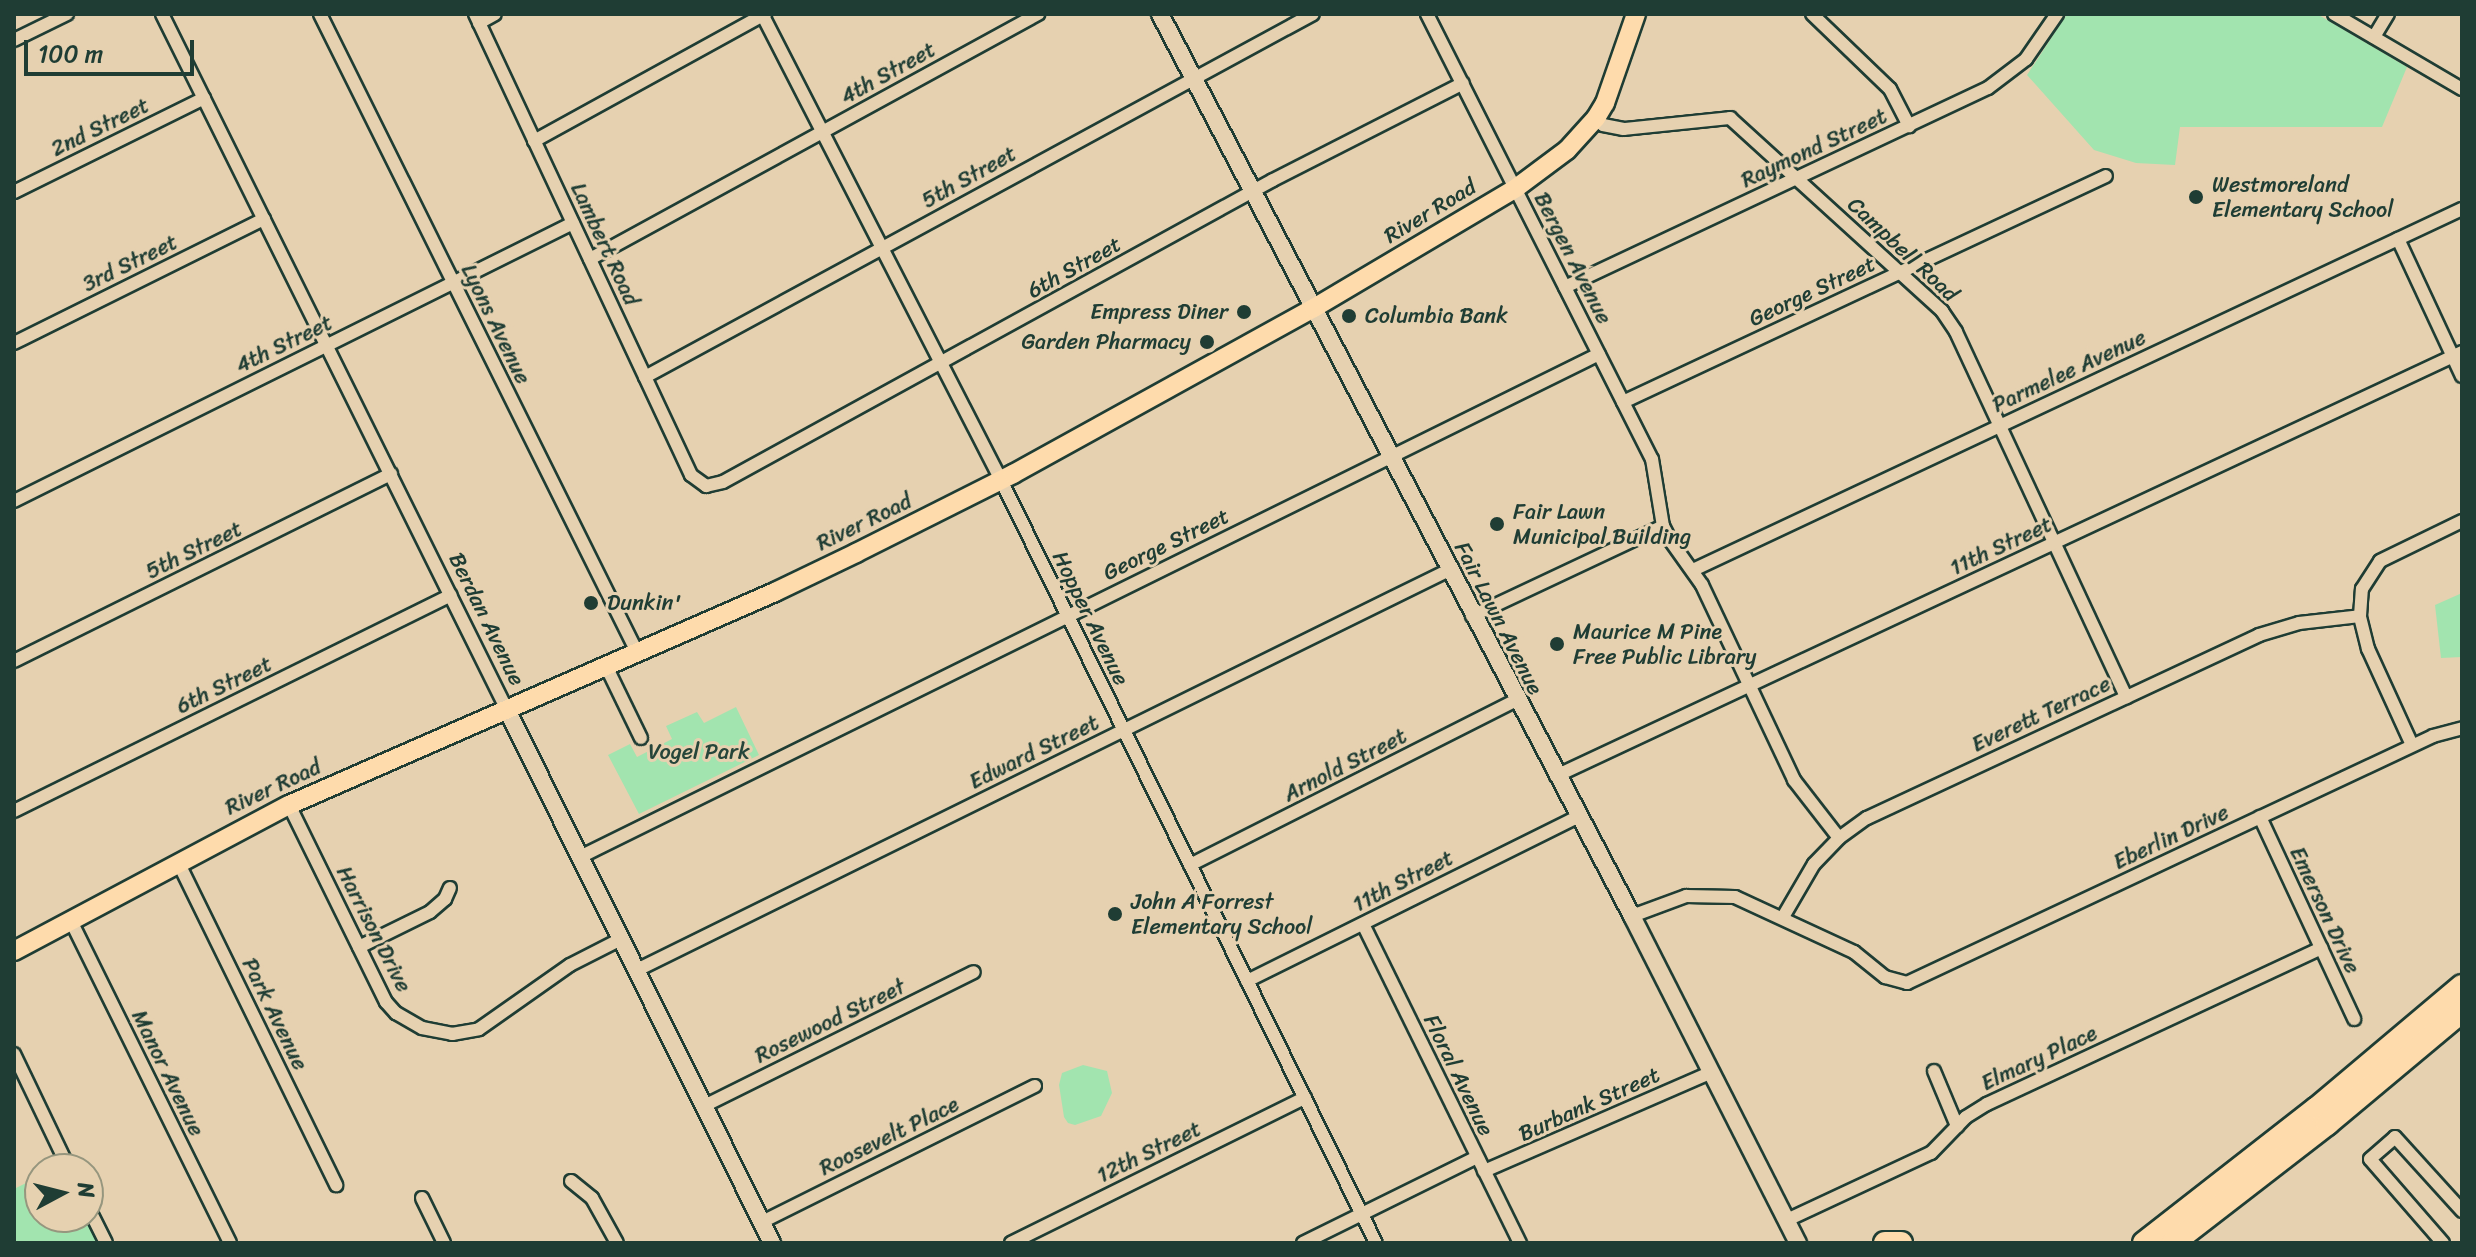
<!DOCTYPE html>
<html>
<head>
<meta charset="utf-8">
<style>
  body { margin:0 }
  #map { position:relative; width:2476px; height:1257px; overflow:hidden; background:#e6d1b0; font-family:Sriracha,sans-serif }
  div>[style] { position:absolute }
  .green>* { inset:0; background:#a2e4af }
  .roads { filter:drop-shadow(2px 0 #1f3d34) drop-shadow(-2px 0 #1f3d34) drop-shadow(0 2px #1f3d34) drop-shadow(0 -2px #1f3d34) }
  .street>* { height:12px; margin:-6px; padding:0 6px; transform-origin:6px; border-radius:6px; background:#e6d1b0 }
  .secondary>* { height:16px; margin:-8px; padding:0 8px; transform-origin:8px; border-radius:8px; background:#e6d1b0 }
  .primary>* { height:18px; margin:-9px; padding:0 9px; transform-origin:9px; border-radius:9px; background:#fedbac }
  .highway>* { height:22px; margin:-11px; padding:0 11px; transform-origin:11px; border-radius:11px; background:#fedbac }
  .dots>* { width:22px; height:22px; translate:-50% -50%; box-sizing:border-box; border:4px solid #e6d1b0; border-radius:50% }
  span { translate:-50% -50%; white-space:nowrap; text-align:center; line-height:1.15; -webkit-text-stroke:6px #e6d1b0; paint-order:stroke }
  .street-label { font-size:22px; color:#1f3d34 }
  .poi-label { font-size:22px; color:#1f3d34 }
  .left { translate:0 -50%; text-align:left }
  .right { translate:-100% -50%; text-align:right }
  .park-label { font-size:22px; color:#26453a }
  .frame { position:absolute; inset:0; border:16px solid #1f3d34; pointer-events:none }
  .north { position:absolute; left:24px; top:1153px; width:80px; height:80px; box-sizing:border-box; background:#e6d1b0; border:2px solid #96967e; border-radius:50%; rotate:83deg; font-size:22px; font-weight:700; line-height:32px; text-align:center; color:#1f3d34 }
  .north::after { content:''; display:block; margin:auto; width:28px; height:36px; background:#1f3d34; clip-path:polygon(50% 0,100% 100%,50% 72%,0 100%) }
  .scale { position:absolute; left:24px; top:40px; width:170px; height:36px; box-sizing:border-box; border:4px solid #1f3d34; border-top:0; padding-left:10px; font-size:24px; line-height:28px; white-space:nowrap; color:#1f3d34; -webkit-text-stroke:6px #e6d1b0; paint-order:stroke }
</style>
</head>
<body>
<div id="map">
  <div class="green">
    <i style="clip-path:polygon(2067px 14px,2317px 14px,2407px 67px,2382px 127px,2180px 127px,2175px 165px,2136px 163px,2094px 150px,2027px 75px)"></i>
    <i style="clip-path:polygon(2462px 593px,2462px 657px,2441px 658px,2435px 605px)"></i>
    <i style="clip-path:polygon(736px 707px,759px 755px,639px 814px,608px 755px,630px 744px,637px 757px,672px 739px,666px 726px,697px 712px,704px 723px)"></i>
    <i style="clip-path:polygon(1083px 1065px,1107px 1071px,1112px 1093px,1101px 1116px,1075px 1125px,1068px 1123px,1064px 1117px,1059px 1085px,1062px 1073px)"></i>
    <i style="clip-path:polygon(40px 1176px,40px 1217px,88px 1217px,106px 1243px,14px 1243px,14px 1189px)"></i>
  </div>
  <div class="roads">
    <div class="street">
      <i style="left:162px;top:14px;width:777px;rotate:63.63deg"></i>
      <i style="left:320px;top:14px;width:712px;rotate:63.58deg"></i>
      <i style="left:475px;top:14px;width:509px;rotate:64.89deg"></i>
      <i style="left:691px;top:475px;width:19px;rotate:36deg"></i>
      <i style="left:706px;top:486px;width:17px;rotate:-13deg"></i>
      <i style="left:723px;top:482px;width:627px;rotate:-28.77deg"></i>
      <i style="left:1273px;top:180px;width:213px;rotate:-27deg"></i>
      <i style="left:762px;top:14px;width:524px;rotate:62.85deg"></i>
      <i style="left:1001px;top:480px;width:850px;rotate:63.83deg"></i>
      <i style="left:1427px;top:14px;width:499px;rotate:63.2deg"></i>
      <i style="left:1652px;top:459px;width:68px;rotate:80.7deg"></i>
      <i style="left:1663px;top:526px;width:16px;rotate:63deg"></i>
      <i style="left:1670px;top:540px;width:55px;rotate:54.6deg"></i>
      <i style="left:1702px;top:585px;width:216px;rotate:64.7deg"></i>
      <i style="left:1794px;top:780px;width:73px;rotate:52.2deg"></i>
      <i style="left:1812px;top:14px;width:108px;rotate:43.9deg"></i>
      <i style="left:1890px;top:89px;width:42px;rotate:62.8deg"></i>
      <i style="left:2334px;top:14px;width:148px;rotate:30.4deg"></i>
      <i style="left:479px;top:23px;width:18px;rotate:-29deg"></i>
      <i style="left:2374px;top:37px;width:27px;rotate:-59deg"></i>
      <i style="left:14px;top:40px;width:59px;rotate:-26.1deg"></i>
      <i style="left:1596px;top:118px;width:10px;rotate:45deg"></i>
      <i style="left:1603px;top:125px;width:21px;rotate:11deg"></i>
      <i style="left:1624px;top:129px;width:107px;rotate:-5.9deg"></i>
      <i style="left:1730px;top:118px;width:287px;rotate:42.3deg"></i>
      <i style="left:1942px;top:311px;width:25px;rotate:56deg"></i>
      <i style="left:1956px;top:332px;width:403px;rotate:65deg"></i>
      <i style="left:534px;top:141px;width:264px;rotate:-28.8deg"></i>
      <i style="left:14px;top:192px;width:212px;rotate:-26.3deg"></i>
      <i style="left:2398px;top:239px;width:151px;rotate:65deg"></i>
      <i style="left:590px;top:259px;width:511px;rotate:-28.67deg"></i>
      <i style="left:1565px;top:287px;width:467px;rotate:-25.2deg"></i>
      <i style="left:1988px;top:88px;width:48px;rotate:-37.3deg"></i>
      <i style="left:2026px;top:59px;width:55px;rotate:-55.4deg"></i>
      <i style="left:14px;top:343px;width:279px;rotate:-26.4deg"></i>
      <i style="left:645px;top:377px;width:760px;rotate:-28.52deg"></i>
      <i style="left:1623px;top:402px;width:533px;rotate:-25.08deg"></i>
      <i style="left:14px;top:501px;width:624px;rotate:-26.44deg"></i>
      <i style="left:1693px;top:570px;width:850px;rotate:-25.15deg"></i>
      <i style="left:1472px;top:616px;width:211px;rotate:-25.2deg"></i>
      <i style="left:14px;top:661px;width:421px;rotate:-26.4deg"></i>
      <i style="left:606px;top:666px;width:80px;rotate:64.1deg"></i>
      <i style="left:2412px;top:745px;width:106px;rotate:-114.6deg"></i>
      <i style="left:2368px;top:649px;width:34px;rotate:-104deg"></i>
      <i style="left:2360px;top:616px;width:27px;rotate:-86deg"></i>
      <i style="left:2362px;top:589px;width:33px;rotate:-57deg"></i>
      <i style="left:2380px;top:561px;width:91px;rotate:-26deg"></i>
      <i style="left:1556px;top:776px;width:1000px;rotate:-25.08deg"></i>
      <i style="left:289px;top:805px;width:220px;rotate:63.8deg"></i>
      <i style="left:386px;top:1002px;width:15px;rotate:48deg"></i>
      <i style="left:396px;top:1013px;width:30px;rotate:30deg"></i>
      <i style="left:422px;top:1028px;width:31px;rotate:11deg"></i>
      <i style="left:452px;top:1034px;width:27px;rotate:-10deg"></i>
      <i style="left:479px;top:1029px;width:111px;rotate:-35.1deg"></i>
      <i style="left:570px;top:965px;width:57px;rotate:-27deg"></i>
      <i style="left:14px;top:811px;width:487px;rotate:-26.3deg"></i>
      <i style="left:2260px;top:817px;width:223px;rotate:65deg"></i>
      <i style="left:580px;top:857px;width:1136px;rotate:-26.27deg"></i>
      <i style="left:178px;top:862px;width:360px;rotate:63.9deg"></i>
      <i style="left:1190px;top:865px;width:366px;rotate:-26.8deg"></i>
      <i style="left:1632px;top:916px;width:58px;rotate:-20.3deg"></i>
      <i style="left:1686px;top:896px;width:49px;rotate:1.2deg"></i>
      <i style="left:1735px;top:897px;width:131px;rotate:24.8deg"></i>
      <i style="left:1854px;top:952px;width:40px;rotate:39deg"></i>
      <i style="left:1885px;top:977px;width:23px;rotate:15deg"></i>
      <i style="left:1907px;top:983px;width:581px;rotate:-25.15deg"></i>
      <i style="left:2433px;top:736px;width:30px;rotate:-15deg"></i>
      <i style="left:1783px;top:917px;width:61px;rotate:-59.7deg"></i>
      <i style="left:1814px;top:864px;width:36px;rotate:-46deg"></i>
      <i style="left:1839px;top:838px;width:34px;rotate:-36deg"></i>
      <i style="left:1867px;top:818px;width:433px;rotate:-25deg"></i>
      <i style="left:2259px;top:635px;width:42px;rotate:-16.7deg"></i>
      <i style="left:2299px;top:623px;width:61px;rotate:-6.5deg"></i>
      <i style="left:70px;top:919px;width:361px;rotate:63.7deg"></i>
      <i style="left:1363px;top:924px;width:356px;rotate:63.8deg"></i>
      <i style="left:359px;top:947px;width:79px;rotate:-26.2deg"></i>
      <i style="left:430px;top:912px;width:20px;rotate:-41deg"></i>
      <i style="left:445px;top:899px;width:12px;rotate:-66deg"></i>
      <i style="left:637px;top:970px;width:905px;rotate:-26.23deg"></i>
      <i style="left:1247px;top:981px;width:369px;rotate:-26.4deg"></i>
      <i style="left:14px;top:1054px;width:127px;rotate:64.4deg"></i>
      <i style="left:1934px;top:1071px;width:60px;rotate:67.3deg"></i>
      <i style="left:704px;top:1106px;width:301px;rotate:-26.4deg"></i>
      <i style="left:1484px;top:1171px;width:245px;rotate:-23.5deg"></i>
      <i style="left:571px;top:1181px;width:27px;rotate:39deg"></i>
      <i style="left:592px;top:1198px;width:51px;rotate:60.9deg"></i>
      <i style="left:422px;top:1198px;width:50px;rotate:63.9deg"></i>
      <i style="left:88px;top:1207px;width:40px;rotate:63.4deg"></i>
      <i style="left:1787px;top:1220px;width:159px;rotate:-25deg"></i>
      <i style="left:1931px;top:1153px;width:50px;rotate:-45.8deg"></i>
      <i style="left:1966px;top:1117px;width:25px;rotate:-32deg"></i>
      <i style="left:1987px;top:1104px;width:369px;rotate:-25deg"></i>
      <i style="left:762px;top:1222px;width:305px;rotate:-26.5deg"></i>
      <i style="left:1011px;top:1243px;width:328px;rotate:-26.3deg"></i>
      <i style="left:1303px;top:1243px;width:194px;rotate:-26.3deg"></i>
      <i style="left:2443px;top:1243px;width:111px;rotate:-131deg"></i>
      <i style="left:2370px;top:1159px;width:33px;rotate:-41deg"></i>
      <i style="left:2395px;top:1137px;width:100px;rotate:47.8deg"></i>
    </div>
    <div class="secondary">
      <i style="left:1160px;top:14px;width:1018px;rotate:62.38deg"></i>
      <i style="left:1632px;top:916px;width:367px;rotate:63.1deg"></i>
      <i style="left:507px;top:710px;width:595px;rotate:63.56deg"></i>
    </div>
    <div class="primary">
      <i style="left:14px;top:951px;width:311px;rotate:-28deg"></i>
      <i style="left:289px;top:805px;width:531px;rotate:-23.67deg"></i>
      <i style="left:775px;top:592px;width:90px;rotate:-25.7deg"></i>
      <i style="left:856px;top:553px;width:176px;rotate:-26.7deg"></i>
      <i style="left:1013px;top:474px;width:344px;rotate:-28.9deg"></i>
      <i style="left:1314px;top:308px;width:235px;rotate:-30.7deg"></i>
      <i style="left:1516px;top:188px;width:64px;rotate:-36.7deg"></i>
      <i style="left:1567px;top:150px;width:43px;rotate:-47.8deg"></i>
      <i style="left:1596px;top:118px;width:17px;rotate:-59deg"></i>
      <i style="left:1605px;top:103px;width:94px;rotate:-70.8deg"></i>
    </div>
    <div class="highway">
      <i style="left:1885px;top:1243px;width:16px"></i>
      <i style="left:2144px;top:1243px;width:219px;rotate:-38deg"></i>
      <i style="left:2317px;top:1108px;width:189px;rotate:-40.1deg"></i>
      <i style="left:2173px;top:1243px;width:195px;rotate:-37.7deg"></i>
      <i style="left:2327px;top:1124px;width:176px;rotate:-39.9deg"></i>
    </div>
  </div>
  <div class="dots">
    <i style="left:2196px;top:197px;background:#1f3d34"></i>
    <i style="left:1244px;top:312px;background:#1f3d34"></i>
    <i style="left:1349px;top:316px;background:#1f3d34"></i>
    <i style="left:1207px;top:342px;background:#1f3d34"></i>
    <i style="left:1497px;top:524px;background:#1f3d34"></i>
    <i style="left:591px;top:603px;background:#1f3d34"></i>
    <i style="left:1557px;top:644px;background:#1f3d34"></i>
    <i style="left:1115px;top:914px;background:#1f3d34"></i>
  </div>
  <div class="street-label">
    <span style="left:888px;top:73px;rotate:-29deg">4th Street</span>
    <span style="left:100px;top:127px;rotate:-26deg">2nd Street</span>
    <span style="left:1814px;top:148px;rotate:-25deg">Raymond Street</span>
    <span style="left:969px;top:177px;rotate:-29deg">5th Street</span>
    <span style="left:1430px;top:211px;rotate:-31deg">River Road</span>
    <span style="left:605px;top:244px;rotate:65deg">Lambert Road</span>
    <span style="left:1903px;top:249px;rotate:43deg">Campbell Road</span>
    <span style="left:1573px;top:258px;rotate:63deg">Bergen Avenue</span>
    <span style="left:130px;top:263px;rotate:-26deg">3rd Street</span>
    <span style="left:1074px;top:267px;rotate:-29deg">6th Street</span>
    <span style="left:1812px;top:291px;rotate:-25deg">George Street</span>
    <span style="left:496px;top:324px;rotate:64deg">Lyons Avenue</span>
    <span style="left:284px;top:344px;rotate:-26deg">4th Street</span>
    <span style="left:2069px;top:371px;rotate:-25deg">Parmelee Avenue</span>
    <span style="left:864px;top:522px;rotate:-26deg">River Road</span>
    <span style="left:1166px;top:544px;rotate:-26deg">George Street</span>
    <span style="left:2001px;top:546px;rotate:-25deg">11th Street</span>
    <span style="left:194px;top:550px;rotate:-26deg">5th Street</span>
    <span style="left:1091px;top:618px;rotate:64deg">Hopper Avenue</span>
    <span style="left:1499px;top:618px;rotate:63deg">Fair Lawn Avenue</span>
    <span style="left:487px;top:619px;rotate:64deg">Berdan Avenue</span>
    <span style="left:224px;top:685px;rotate:-26deg">6th Street</span>
    <span style="left:2041px;top:714px;rotate:-25deg">Everett Terrace</span>
    <span style="left:1034px;top:752px;rotate:-26deg">Edward Street</span>
    <span style="left:1345px;top:765px;rotate:-27deg">Arnold Street</span>
    <span style="left:273px;top:787px;rotate:-25deg">River Road</span>
    <span style="left:2171px;top:837px;rotate:-25deg">Eberlin Drive</span>
    <span style="left:1403px;top:881px;rotate:-27deg">11th Street</span>
    <span style="left:2325px;top:910px;rotate:65deg">Emerson Drive</span>
    <span style="left:374px;top:929px;rotate:63deg">Harrison Drive</span>
    <span style="left:275px;top:1014px;rotate:64deg">Park Avenue</span>
    <span style="left:830px;top:1021px;rotate:-26deg">Rosewood Street</span>
    <span style="left:2039px;top:1058px;rotate:-25deg">Elmary Place</span>
    <span style="left:168px;top:1073px;rotate:64deg">Manor Avenue</span>
    <span style="left:1459px;top:1075px;rotate:64deg">Floral Avenue</span>
    <span style="left:1589px;top:1104px;rotate:-24deg">Burbank Street</span>
    <span style="left:889px;top:1136px;rotate:-26deg">Roosevelt Place</span>
    <span style="left:1149px;top:1152px;rotate:-26deg">12th Street</span>
  </div>
  <div class="poi-label">
    <span class="left" style="left:2212px;top:197px">Westmoreland<br>Elementary School</span>
    <span class="right" style="left:1228px;top:312px">Empress Diner</span>
    <span class="left" style="left:1365px;top:316px">Columbia Bank</span>
    <span class="right" style="left:1191px;top:342px">Garden Pharmacy</span>
    <span class="left" style="left:1513px;top:524px">Fair Lawn<br>Municipal Building</span>
    <span class="left" style="left:607px;top:603px">Dunkin'</span>
    <span class="left" style="left:1573px;top:644px">Maurice M Pine<br>Free Public Library</span>
    <span class="left" style="left:1131px;top:914px">John A Forrest<br>Elementary School</span>
  </div>
  <div class="park-label">
    <span style="left:699px;top:752px">Vogel Park</span>
  </div>
  <div class="frame"></div>
  <div class="north">N</div>
  <div class="scale">100 m</div>
</div>
</body>
</html>
